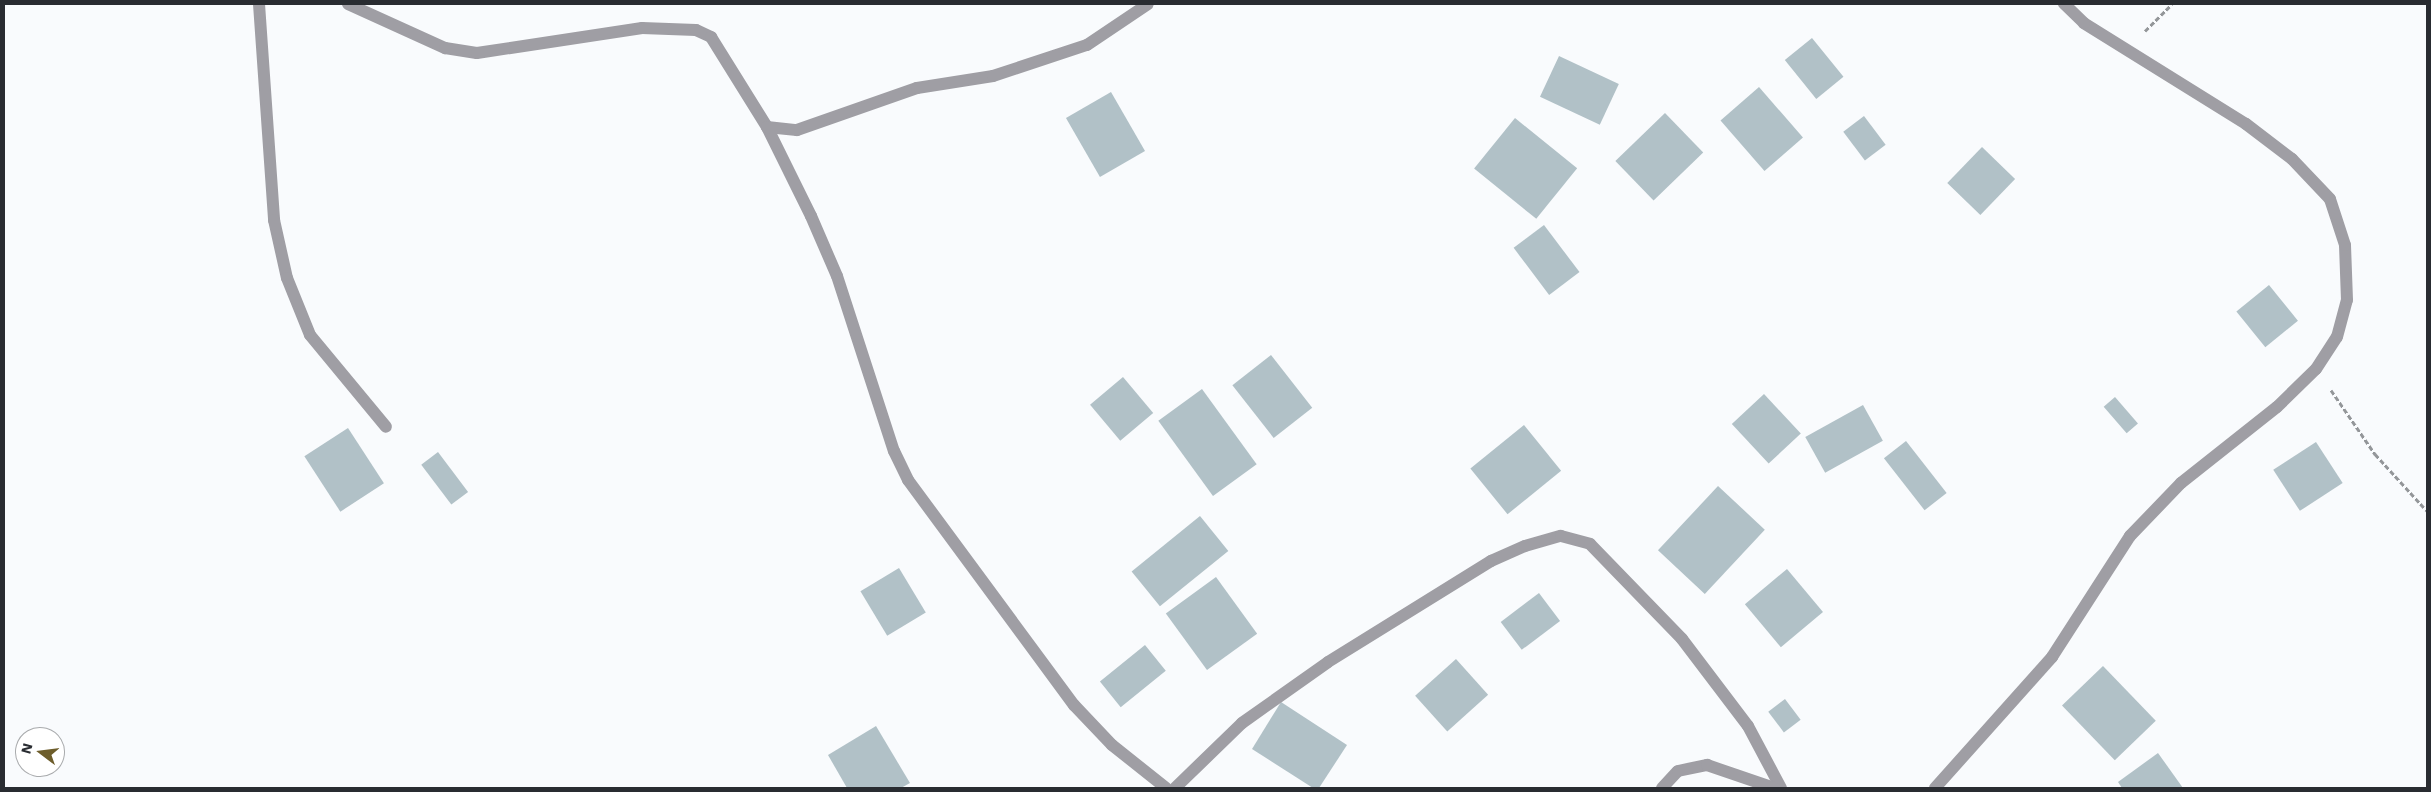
<!DOCTYPE html>
<html>
<head>
<meta charset="utf-8">
<style>
  body { margin:0 }
  #map { position:relative; width:2431px; height:792px; overflow:hidden; background:#f9fbfd; font-family:"Work Sans",sans-serif }
  div>[style] { position:absolute }
  .building>* { inset:0; background:#b1c1c7; transform-origin:0 0 }
  .path>* { height:3px; margin-top:-1.5px; transform-origin:0; background:repeating-linear-gradient(90deg,#939699 0 5px,transparent 0 7.5px) }
  .minor>* { height:12px; margin:-6px; padding:0 6px; transform-origin:6px; border-radius:6px; background:#9f9ea4 }
  span { translate:-50% -50%; white-space:nowrap; text-align:center; line-height:1.15; -webkit-text-stroke:4px #fff; paint-order:stroke }
  .frame { position:absolute; inset:0; border:5px solid #292c31; pointer-events:none }
  .north { position:absolute; left:15px; top:727px; width:50px; height:50px; box-sizing:border-box; background:#fff; border:1px solid #a9abad; border-radius:50%; rotate:285deg; font-size:14px; font-weight:700; line-height:20px; text-align:center; color:#292c31 }
  .north::after { content:''; display:block; margin:auto; width:18px; height:22px; background:#6d5d2b; clip-path:polygon(50% 0,100% 100%,50% 72%,0 100%) }
</style>
</head>
<body>
<div id="map">
  <div class="building">
    <i style="left:1812px;top:38px;width:50px;height:35px;rotate:51deg"></i>
    <i style="left:1559px;top:56px;width:66px;height:45px;rotate:25deg"></i>
    <i style="left:1759px;top:87px;width:67px;height:51px;rotate:49deg"></i>
    <i style="left:1111px;top:92px;width:68px;height:52px;rotate:60deg"></i>
    <i style="left:1665px;top:113px;width:55px;height:69px;rotate:46deg"></i>
    <i style="left:1864px;top:116px;width:36px;height:26px;rotate:53deg"></i>
    <i style="left:1515px;top:118px;width:80px;height:65px;rotate:39deg"></i>
    <i style="left:1982px;top:147px;width:46px;height:50px;rotate:44deg"></i>
    <i style="left:1544px;top:225px;width:59px;height:38px;rotate:53deg"></i>
    <i style="left:2269px;top:285px;width:46px;height:42px;rotate:51deg"></i>
    <i style="left:1271px;top:355px;width:67px;height:49px;rotate:52deg"></i>
    <i style="left:1123px;top:377px;width:47px;height:43px;rotate:50deg"></i>
    <i style="left:1202px;top:389px;width:93px;height:54px;rotate:54deg"></i>
    <i style="left:1764px;top:394px;width:54px;height:44px;rotate:47deg"></i>
    <i style="left:2115px;top:397px;width:35px;height:15px;rotate:49deg"></i>
    <i style="left:1863px;top:405px;width:41px;height:66px;rotate:61deg"></i>
    <i style="left:1524px;top:425px;width:59px;height:69px;rotate:51deg"></i>
    <i style="left:348px;top:428px;width:66px;height:52px;rotate:57deg"></i>
    <i style="left:1906px;top:441px;width:66px;height:28px;rotate:52deg"></i>
    <i style="left:2316px;top:442px;width:49px;height:51px;rotate:57deg"></i>
    <i style="left:438px;top:452px;width:50px;height:21px;rotate:53deg"></i>
    <i style="left:1718px;top:486px;width:64px;height:88px;rotate:43deg"></i>
    <i style="left:1200px;top:516px;width:45px;height:88px;rotate:51deg"></i>
    <i style="left:899px;top:568px;width:52px;height:45px;rotate:59deg"></i>
    <i style="left:1787px;top:569px;width:56px;height:55px;rotate:50deg"></i>
    <i style="left:1216px;top:577px;width:70px;height:62px;rotate:54deg"></i>
    <i style="left:1539px;top:593px;width:35px;height:48px;rotate:53deg"></i>
    <i style="left:1145px;top:645px;width:33px;height:58px;rotate:51deg"></i>
    <i style="left:1456px;top:659px;width:48px;height:55px;rotate:48deg"></i>
    <i style="left:2103px;top:666px;width:76px;height:57px;rotate:46deg"></i>
    <i style="left:1785px;top:699px;width:26px;height:21px;rotate:53deg"></i>
    <i style="clip-path:polygon(1281px 702px,1347px 745px,1319px 788px,1313px 788px,1252px 749px)"></i>
    <i style="clip-path:polygon(876px 726px,910px 783px,901px 788px,847px 788px,828px 755px)"></i>
    <i style="clip-path:polygon(2158px 753px,2183px 788px,2122px 788px,2118px 782px)"></i>
  </div>
  <div class="path">
    <i style="left:2145px;top:31px;width:38px;rotate:-45deg"></i>
    <i style="left:2331px;top:390px;width:78px;rotate:55.5deg"></i>
    <i style="left:2375px;top:454px;width:77px;rotate:47.6deg"></i>
  </div>
  <div class="minor">
    <i style="left:259px;top:4px;width:217px;rotate:86deg"></i>
    <i style="left:274px;top:220px;width:59px;rotate:77.4deg"></i>
    <i style="left:287px;top:278px;width:61px;rotate:68deg"></i>
    <i style="left:310px;top:335px;width:119px;rotate:50.4deg"></i>
    <i style="left:348px;top:4px;width:107px;rotate:24.4deg"></i>
    <i style="left:445px;top:48px;width:32px;rotate:9deg"></i>
    <i style="left:477px;top:53px;width:167px;rotate:-8.6deg"></i>
    <i style="left:642px;top:28px;width:54px;rotate:2.1deg"></i>
    <i style="left:696px;top:30px;width:17px;rotate:25deg"></i>
    <i style="left:711px;top:37px;width:106px;rotate:58.1deg"></i>
    <i style="left:767px;top:127px;width:99px;rotate:63.7deg"></i>
    <i style="left:811px;top:216px;width:65px;rotate:66.6deg"></i>
    <i style="left:837px;top:276px;width:184px;rotate:72deg"></i>
    <i style="left:894px;top:451px;width:32px;rotate:64deg"></i>
    <i style="left:908px;top:480px;width:280px;rotate:53.6deg"></i>
    <i style="left:1074px;top:705px;width:55px;rotate:46.5deg"></i>
    <i style="left:1112px;top:745px;width:69px;rotate:38.5deg"></i>
    <i style="left:767px;top:127px;width:30px;rotate:6deg"></i>
    <i style="left:797px;top:130px;width:127px;rotate:-19.3deg"></i>
    <i style="left:917px;top:88px;width:77px;rotate:-9deg"></i>
    <i style="left:993px;top:76px;width:99px;rotate:-18.3deg"></i>
    <i style="left:1087px;top:45px;width:73px;rotate:-33.9deg"></i>
    <i style="left:1175px;top:788px;width:93px;rotate:-44.1deg"></i>
    <i style="left:1242px;top:723px;width:105px;rotate:-35.3deg"></i>
    <i style="left:1328px;top:662px;width:192px;rotate:-31.8deg"></i>
    <i style="left:1491px;top:561px;width:37px;rotate:-24deg"></i>
    <i style="left:1525px;top:546px;width:37px;rotate:-16deg"></i>
    <i style="left:1561px;top:536px;width:30px;rotate:15deg"></i>
    <i style="left:1590px;top:544px;width:132px;rotate:45.9deg"></i>
    <i style="left:1682px;top:639px;width:109px;rotate:52.8deg"></i>
    <i style="left:1748px;top:726px;width:70px;rotate:62deg"></i>
    <i style="left:1662px;top:788px;width:23px;rotate:-47deg"></i>
    <i style="left:1678px;top:771px;width:30px;rotate:-12deg"></i>
    <i style="left:1707px;top:765px;width:71px;rotate:18.9deg"></i>
    <i style="left:1935px;top:788px;width:176px;rotate:-48.2deg"></i>
    <i style="left:2052px;top:657px;width:144px;rotate:-57.2deg"></i>
    <i style="left:2130px;top:536px;width:74px;rotate:-46.1deg"></i>
    <i style="left:2181px;top:483px;width:122px;rotate:-38.4deg"></i>
    <i style="left:2277px;top:407px;width:54px;rotate:-44.3deg"></i>
    <i style="left:2316px;top:369px;width:38px;rotate:-57deg"></i>
    <i style="left:2337px;top:337px;width:38px;rotate:-75deg"></i>
    <i style="left:2347px;top:300px;width:55px;rotate:-92.1deg"></i>
    <i style="left:2345px;top:245px;width:48px;rotate:-108.1deg"></i>
    <i style="left:2330px;top:199px;width:55px;rotate:-133.5deg"></i>
    <i style="left:2292px;top:159px;width:58px;rotate:-142.7deg"></i>
    <i style="left:2246px;top:124px;width:191px;rotate:-148.1deg"></i>
    <i style="left:2084px;top:23px;width:28px;rotate:-136deg"></i>
  </div>
  <div class="frame"></div>
  <div class="north">N</div>
</div>
</body>
</html>
